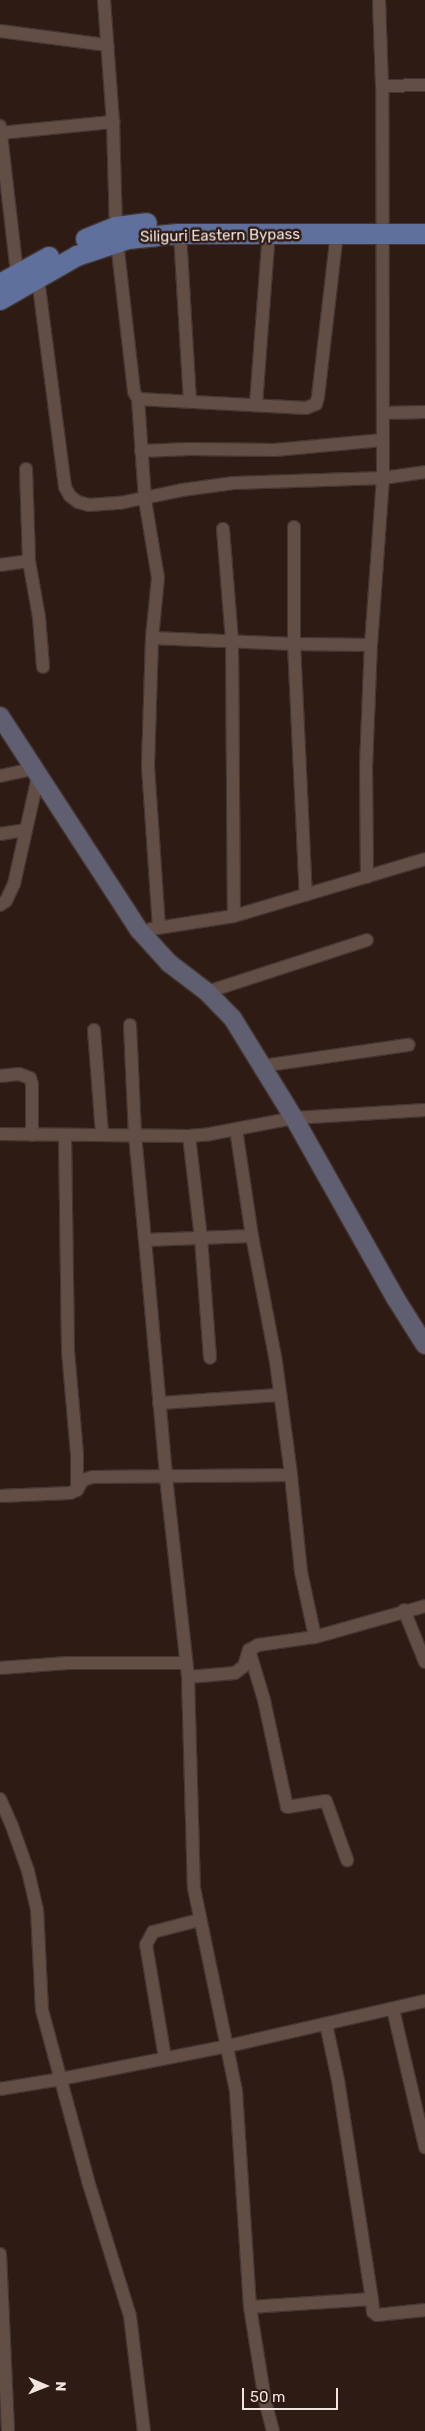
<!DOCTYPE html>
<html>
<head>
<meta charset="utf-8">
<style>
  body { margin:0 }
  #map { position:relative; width:425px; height:2431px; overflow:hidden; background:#2d1b14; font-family:Rubik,sans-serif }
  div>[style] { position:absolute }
  .roads { filter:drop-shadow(1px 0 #453633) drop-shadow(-1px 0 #453633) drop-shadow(0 1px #453633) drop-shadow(0 -1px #453633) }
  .street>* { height:12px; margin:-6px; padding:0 6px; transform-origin:6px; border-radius:6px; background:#634e46 }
  .secondary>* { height:18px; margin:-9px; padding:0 9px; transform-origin:9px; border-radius:9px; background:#605f71 }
  .primary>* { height:20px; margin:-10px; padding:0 10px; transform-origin:10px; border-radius:10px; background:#5e709b }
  span { translate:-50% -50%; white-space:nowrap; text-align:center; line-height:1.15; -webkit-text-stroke:5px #2d1b14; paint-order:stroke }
  .street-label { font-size:15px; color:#f2e5e0 }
  .north { position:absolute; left:20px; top:2361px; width:50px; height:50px; -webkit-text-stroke:4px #2d1b14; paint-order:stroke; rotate:91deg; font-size:14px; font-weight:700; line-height:20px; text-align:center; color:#f2e5e0 }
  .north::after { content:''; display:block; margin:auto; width:18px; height:22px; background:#f2e5e0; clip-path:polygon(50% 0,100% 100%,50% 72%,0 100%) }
  .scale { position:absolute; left:242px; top:2388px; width:96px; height:22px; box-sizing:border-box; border:2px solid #f2e5e0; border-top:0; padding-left:6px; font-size:15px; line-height:18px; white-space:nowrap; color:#f2e5e0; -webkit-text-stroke:4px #2d1b14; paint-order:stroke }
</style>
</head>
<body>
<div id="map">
  <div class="roads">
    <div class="street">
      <i style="left:104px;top:0;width:122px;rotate:85.8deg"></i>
      <i style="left:113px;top:122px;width:105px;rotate:88.4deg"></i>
      <i style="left:0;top:31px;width:108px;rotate:7.5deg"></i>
      <i style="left:382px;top:86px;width:43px;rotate:-1.3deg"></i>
      <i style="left:0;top:126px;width:149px;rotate:83.4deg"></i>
      <i style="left:0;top:133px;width:114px;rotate:-5.6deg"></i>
      <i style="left:180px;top:234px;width:166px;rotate:86.6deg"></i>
      <i style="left:117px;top:242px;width:151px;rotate:83.5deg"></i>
      <i style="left:134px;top:392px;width:8px;rotate:60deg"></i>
      <i style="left:138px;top:399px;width:168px;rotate:3.1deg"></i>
      <i style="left:306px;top:408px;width:11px;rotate:-22deg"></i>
      <i style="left:316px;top:404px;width:7px;rotate:-74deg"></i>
      <i style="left:318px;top:397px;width:164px;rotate:-83.4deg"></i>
      <i style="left:38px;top:279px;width:210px;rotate:82.6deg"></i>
      <i style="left:65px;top:487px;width:10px;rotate:61deg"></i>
      <i style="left:70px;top:496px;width:10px;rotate:37deg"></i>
      <i style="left:78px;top:502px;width:11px;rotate:15deg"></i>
      <i style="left:89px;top:505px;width:31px;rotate:-4deg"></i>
      <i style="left:120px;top:503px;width:63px;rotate:-11.8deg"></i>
      <i style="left:182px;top:490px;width:52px;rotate:-7.7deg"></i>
      <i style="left:234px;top:483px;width:149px;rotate:-1.9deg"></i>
      <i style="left:383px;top:478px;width:42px;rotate:-8.1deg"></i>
      <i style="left:138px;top:399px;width:101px;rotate:86deg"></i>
      <i style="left:145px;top:500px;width:79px;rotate:80.5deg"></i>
      <i style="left:158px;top:578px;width:60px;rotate:95.7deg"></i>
      <i style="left:152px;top:638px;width:128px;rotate:91.8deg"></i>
      <i style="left:148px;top:766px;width:162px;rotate:86.1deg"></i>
      <i style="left:256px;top:404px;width:171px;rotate:-85.7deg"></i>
      <i style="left:383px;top:413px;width:42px;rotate:-1.4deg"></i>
      <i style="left:141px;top:451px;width:48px;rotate:-2.4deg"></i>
      <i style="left:189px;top:449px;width:86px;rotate:0.7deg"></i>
      <i style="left:275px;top:450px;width:108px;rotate:-5.3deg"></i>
      <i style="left:26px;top:469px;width:92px;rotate:88.1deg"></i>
      <i style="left:29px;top:561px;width:57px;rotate:79.9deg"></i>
      <i style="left:39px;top:617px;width:50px;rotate:85.4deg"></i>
      <i style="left:294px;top:527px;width:117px;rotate:90deg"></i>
      <i style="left:294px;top:644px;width:251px;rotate:87.3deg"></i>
      <i style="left:223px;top:529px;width:112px;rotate:85.4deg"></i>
      <i style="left:232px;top:641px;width:275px;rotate:89.6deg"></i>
      <i style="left:0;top:565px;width:29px;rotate:-8deg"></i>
      <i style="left:152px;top:638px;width:142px;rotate:2.4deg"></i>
      <i style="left:294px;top:644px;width:77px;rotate:0.7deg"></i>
      <i style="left:0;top:776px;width:34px;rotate:-12deg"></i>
      <i style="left:0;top:834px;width:25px;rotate:-9deg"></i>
      <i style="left:367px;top:877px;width:110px;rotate:-90.5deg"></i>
      <i style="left:366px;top:767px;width:122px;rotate:-87.7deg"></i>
      <i style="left:371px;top:645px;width:167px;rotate:-85.9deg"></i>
      <i style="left:383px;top:478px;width:392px;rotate:-90.1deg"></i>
      <i style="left:382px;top:86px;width:86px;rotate:-92deg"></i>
      <i style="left:0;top:905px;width:7px;rotate:-34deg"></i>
      <i style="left:6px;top:901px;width:19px;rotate:-65deg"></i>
      <i style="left:14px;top:884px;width:110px;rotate:-77.4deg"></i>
      <i style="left:151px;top:929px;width:84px;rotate:-8.9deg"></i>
      <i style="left:234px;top:916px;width:199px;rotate:-16.6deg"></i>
      <i style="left:207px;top:992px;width:168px;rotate:-18deg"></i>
      <i style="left:130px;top:1025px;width:110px;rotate:87.4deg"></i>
      <i style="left:135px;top:1135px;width:105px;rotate:84.6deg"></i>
      <i style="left:145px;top:1240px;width:238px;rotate:84.9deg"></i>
      <i style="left:166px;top:1477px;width:201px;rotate:83.7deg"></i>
      <i style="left:188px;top:1677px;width:211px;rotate:88.4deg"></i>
      <i style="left:194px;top:1888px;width:207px;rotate:78.3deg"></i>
      <i style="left:236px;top:2091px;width:216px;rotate:86.3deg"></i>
      <i style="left:250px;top:2307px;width:95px;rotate:80.9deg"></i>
      <i style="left:265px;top:2401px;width:31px;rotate:75deg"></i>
      <i style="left:94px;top:1030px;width:105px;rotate:85.6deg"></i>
      <i style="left:262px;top:1066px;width:148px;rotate:-8.2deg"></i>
      <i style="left:0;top:1076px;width:19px;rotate:-6deg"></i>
      <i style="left:19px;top:1074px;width:12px;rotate:20deg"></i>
      <i style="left:30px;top:1078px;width:6px;rotate:72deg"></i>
      <i style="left:32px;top:1084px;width:51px;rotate:90deg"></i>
      <i style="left:236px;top:1129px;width:108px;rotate:81.5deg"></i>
      <i style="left:252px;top:1236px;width:128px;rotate:79.2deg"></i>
      <i style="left:276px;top:1362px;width:114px;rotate:82.4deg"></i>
      <i style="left:291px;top:1475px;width:98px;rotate:84.1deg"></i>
      <i style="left:301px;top:1572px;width:66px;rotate:77.8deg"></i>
      <i style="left:0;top:1134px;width:189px;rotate:0.6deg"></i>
      <i style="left:189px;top:1136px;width:21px;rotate:-5deg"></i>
      <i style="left:210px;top:1134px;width:86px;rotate:-10.8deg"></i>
      <i style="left:294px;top:1118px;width:131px;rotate:-3.5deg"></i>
      <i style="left:65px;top:1135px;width:216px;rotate:89.2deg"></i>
      <i style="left:68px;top:1351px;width:102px;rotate:85deg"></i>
      <i style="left:77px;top:1453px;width:37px;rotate:90deg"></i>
      <i style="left:189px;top:1136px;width:103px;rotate:83.3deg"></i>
      <i style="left:201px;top:1238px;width:120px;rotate:85.7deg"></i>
      <i style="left:145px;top:1240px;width:107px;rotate:-2.1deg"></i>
      <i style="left:159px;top:1403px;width:121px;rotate:-3.8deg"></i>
      <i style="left:0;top:1496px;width:70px;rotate:-2.5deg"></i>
      <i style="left:70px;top:1493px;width:8px;rotate:-23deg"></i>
      <i style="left:77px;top:1490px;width:12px;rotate:-59deg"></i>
      <i style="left:83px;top:1480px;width:10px;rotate:-17deg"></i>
      <i style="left:93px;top:1477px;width:198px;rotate:-0.6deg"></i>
      <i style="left:404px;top:1610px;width:56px;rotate:68deg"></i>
      <i style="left:249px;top:1650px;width:52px;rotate:73.3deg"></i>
      <i style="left:264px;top:1700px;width:109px;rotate:77.9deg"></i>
      <i style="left:287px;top:1807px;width:39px;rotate:-9deg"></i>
      <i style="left:326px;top:1801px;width:63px;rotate:70.4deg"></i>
      <i style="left:0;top:1668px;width:68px;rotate:-4.2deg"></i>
      <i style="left:68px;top:1663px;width:118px"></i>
      <i style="left:188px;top:1677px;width:47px;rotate:-4.9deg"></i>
      <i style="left:235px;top:1673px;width:11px;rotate:-38deg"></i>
      <i style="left:244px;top:1666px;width:17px;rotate:-73deg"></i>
      <i style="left:249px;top:1650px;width:10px;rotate:-29deg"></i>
      <i style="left:258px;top:1645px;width:58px;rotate:-8deg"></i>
      <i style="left:315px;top:1637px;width:114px;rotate:-15.7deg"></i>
      <i style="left:0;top:1799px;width:30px;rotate:66deg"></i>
      <i style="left:12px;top:1826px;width:48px;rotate:70.4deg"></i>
      <i style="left:28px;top:1871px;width:39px;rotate:77deg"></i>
      <i style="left:37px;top:1909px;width:101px;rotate:87.2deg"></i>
      <i style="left:42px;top:2010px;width:177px;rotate:74.9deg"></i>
      <i style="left:88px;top:2181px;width:141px;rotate:72.7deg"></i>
      <i style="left:130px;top:2316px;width:116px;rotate:83.1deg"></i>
      <i style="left:393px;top:2009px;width:142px;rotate:76.9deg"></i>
      <i style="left:326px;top:2024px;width:57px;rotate:77.9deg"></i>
      <i style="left:338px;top:2080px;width:222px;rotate:81.2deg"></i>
      <i style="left:165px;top:2058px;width:115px;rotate:-99.5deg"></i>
      <i style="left:146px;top:1945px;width:15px;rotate:-62deg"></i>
      <i style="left:153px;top:1932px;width:48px;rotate:-14.6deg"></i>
      <i style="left:0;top:2089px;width:62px;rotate:-9.3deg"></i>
      <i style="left:61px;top:2079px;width:170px;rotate:-11.2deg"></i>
      <i style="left:228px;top:2046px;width:202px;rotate:-12.9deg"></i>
      <i style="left:0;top:2254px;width:177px;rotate:87.4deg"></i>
      <i style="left:250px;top:2307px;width:122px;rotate:-3.8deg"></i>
      <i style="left:372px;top:2299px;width:13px;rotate:86deg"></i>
      <i style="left:373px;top:2312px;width:5px;rotate:37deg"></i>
      <i style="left:377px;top:2315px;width:48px;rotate:-5.9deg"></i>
    </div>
    <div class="secondary">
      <i style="left:0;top:716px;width:255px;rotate:57deg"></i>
      <i style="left:139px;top:930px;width:45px;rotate:47.7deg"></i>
      <i style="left:169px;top:963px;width:48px;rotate:37.3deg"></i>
      <i style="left:207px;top:992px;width:37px;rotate:46deg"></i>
      <i style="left:233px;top:1019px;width:116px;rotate:58.4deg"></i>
      <i style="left:294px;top:1118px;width:208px;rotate:60.6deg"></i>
      <i style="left:396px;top:1299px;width:54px;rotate:57.8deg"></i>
    </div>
    <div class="primary">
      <i style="left:86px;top:239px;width:32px;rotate:-22deg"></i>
      <i style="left:116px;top:227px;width:31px;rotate:-7deg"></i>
      <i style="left:0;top:284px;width:56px;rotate:-28.9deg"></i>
      <i style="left:0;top:300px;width:89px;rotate:-29.7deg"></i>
      <i style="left:77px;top:256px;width:54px;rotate:-18.4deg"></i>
      <i style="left:128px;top:239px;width:50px;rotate:-5.7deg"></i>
      <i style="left:178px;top:234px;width:247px"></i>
    </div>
  </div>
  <div class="street-label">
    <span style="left:220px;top:236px;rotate:-1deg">Siliguri Eastern Bypass</span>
  </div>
  <div class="north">N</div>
  <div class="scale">50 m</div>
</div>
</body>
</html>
